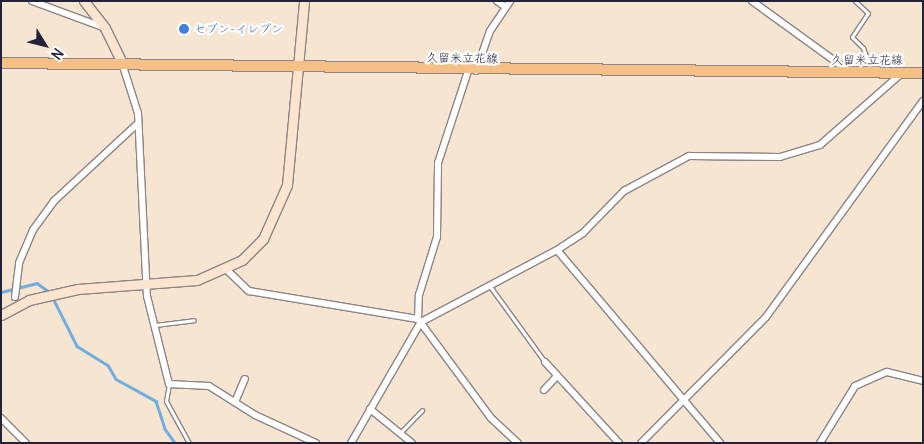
<!DOCTYPE html>
<html>
<head>
<meta charset="utf-8">
<style>
  body { margin:0 }
  #map { position:relative; width:924px; height:444px; overflow:hidden; background:#f6e6d1; font-family:Delius,"Klee One",sans-serif }
  div>[style] { position:absolute }
  .stream>* { height:2.5px; margin:-1.25px; padding:0 1.25px; transform-origin:1.25px; border-radius:1.25px; background:#71ade2 }
  .roads { filter:drop-shadow(1px 0 #8c8486) drop-shadow(-1px 0 #8c8486) drop-shadow(0 1px #8c8486) drop-shadow(0 -1px #8c8486) }
  .lane>* { height:3px; margin:-1.5px; padding:0 1.5px; transform-origin:1.5px; border-radius:1.5px; background:#fff }
  .street>* { height:6px; margin:-3px; padding:0 3px; transform-origin:3px; border-radius:3px; background:#fff }
  .secondary>* { height:9px; margin:-4.5px; padding:0 4.5px; transform-origin:4.5px; border-radius:4.5px; background:#fbe5cf }
  .primary>* { height:10px; margin:-5px; padding:0 5px; transform-origin:5px; border-radius:5px; background:#f5bf86 }
  .dots>* { width:14px; height:14px; translate:-50% -50%; box-sizing:border-box; border:2px solid #fff; border-radius:50% }
  span { translate:-50% -50%; white-space:nowrap; text-align:center; line-height:1.15; -webkit-text-stroke:4.5px #fff; paint-order:stroke }
  .shop-label { font-size:12px; color:#366cbe }
  .left { translate:0 -50%; text-align:left }
  .street-label { font-size:12px; color:#22223b }
  .frame { position:absolute; inset:0; border:2px solid #22223b; pointer-events:none }
  .north { position:absolute; left:20px; top:20px; width:50px; height:50px; -webkit-text-stroke:4px #fff; paint-order:stroke; rotate:126deg; font-size:14px; font-weight:700; line-height:20px; text-align:center; color:#22223b }
  .north::after { content:''; display:block; margin:auto; width:18px; height:22px; background:#22223b; clip-path:polygon(50% 0,100% 100%,50% 72%,0 100%) }
</style>
</head>
<body>
<div id="map">
  <div class="stream">
    <i style="left:1px;top:292px;width:37px;rotate:-14deg"></i>
    <i style="left:37px;top:283px;width:17px;rotate:36deg"></i>
    <i style="left:53px;top:298px;width:54px;rotate:63.4deg"></i>
    <i style="left:77px;top:346px;width:36px;rotate:32deg"></i>
    <i style="left:108px;top:365px;width:16px;rotate:60deg"></i>
    <i style="left:116px;top:379px;width:46px;rotate:28.8deg"></i>
    <i style="left:156px;top:401px;width:29px;rotate:72deg"></i>
    <i style="left:165px;top:429px;width:17px;rotate:54deg"></i>
  </div>
  <div class="roads">
    <div class="lane">
      <i style="left:855px;top:1px;width:18px;rotate:43deg"></i>
      <i style="left:868px;top:13px;width:29px;rotate:124deg"></i>
      <i style="left:852px;top:37px;width:16px;rotate:45deg"></i>
      <i style="left:863px;top:48px;width:17px;rotate:69deg"></i>
      <i style="left:489px;top:285px;width:95px;rotate:54deg"></i>
      <i style="left:155px;top:325px;width:39px;rotate:-7deg"></i>
      <i style="left:169px;top:384px;width:17px;rotate:100deg"></i>
      <i style="left:166px;top:401px;width:48px;rotate:61.3deg"></i>
      <i style="left:400px;top:433px;width:32px;rotate:-46deg"></i>
    </div>
    <div class="street">
      <i style="left:32px;top:1px;width:78px;rotate:20.3deg"></i>
      <i style="left:497px;top:1px;width:11px;rotate:34deg"></i>
      <i style="left:752px;top:1px;width:121px;rotate:35.9deg"></i>
      <i style="left:122px;top:63px;width:52px;rotate:72.3deg"></i>
      <i style="left:138px;top:113px;width:183px;rotate:87.2deg"></i>
      <i style="left:147px;top:296px;width:91px;rotate:76deg"></i>
      <i style="left:169px;top:384px;width:40px;rotate:2.9deg"></i>
      <i style="left:209px;top:386px;width:54px;rotate:32.2deg"></i>
      <i style="left:255px;top:415px;width:67px;rotate:24.7deg"></i>
      <i style="left:476px;top:71px;width:42px;rotate:-70.7deg"></i>
      <i style="left:490px;top:31px;width:36px;rotate:-56deg"></i>
      <i style="left:557px;top:250px;width:253px;rotate:49.8deg"></i>
      <i style="left:226px;top:269px;width:32px;rotate:44deg"></i>
      <i style="left:249px;top:291px;width:171px;rotate:9.4deg"></i>
      <i style="left:418px;top:319px;width:123px;rotate:53.6deg"></i>
      <i style="left:491px;top:418px;width:37px;rotate:43deg"></i>
      <i style="left:15px;top:297px;width:34px;rotate:-83deg"></i>
      <i style="left:19px;top:263px;width:36px;rotate:-67deg"></i>
      <i style="left:33px;top:230px;width:36px;rotate:-54deg"></i>
      <i style="left:54px;top:201px;width:112px;rotate:-42.8deg"></i>
      <i style="left:418px;top:319px;width:24px;rotate:-88deg"></i>
      <i style="left:419px;top:295px;width:61px;rotate:-72.8deg"></i>
      <i style="left:437px;top:237px;width:74px;rotate:-89.2deg"></i>
      <i style="left:438px;top:163px;width:97px;rotate:-71.9deg"></i>
      <i style="left:545px;top:362px;width:110px;rotate:47.6deg"></i>
      <i style="left:544px;top:390px;width:18px;rotate:-47deg"></i>
      <i style="left:235px;top:402px;width:25px;rotate:-67deg"></i>
      <i style="left:370px;top:409px;width:54px;rotate:39deg"></i>
      <i style="left:1px;top:418px;width:35px;rotate:45deg"></i>
      <i style="left:351px;top:443px;width:140px;rotate:-60deg"></i>
      <i style="left:421px;top:322px;width:154px;rotate:-27.9deg"></i>
      <i style="left:557px;top:250px;width:31px;rotate:-33deg"></i>
      <i style="left:583px;top:233px;width:59px;rotate:-45.7deg"></i>
      <i style="left:624px;top:191px;width:74px;rotate:-28.3deg"></i>
      <i style="left:689px;top:156px;width:91px;rotate:0.6deg"></i>
      <i style="left:780px;top:157px;width:42px;rotate:-16.7deg"></i>
      <i style="left:820px;top:145px;width:111px;rotate:-41.3deg"></i>
      <i style="left:641px;top:443px;width:177px;rotate:-45.2deg"></i>
      <i style="left:766px;top:317px;width:267px;rotate:-54deg"></i>
      <i style="left:820px;top:443px;width:67px;rotate:-58.4deg"></i>
      <i style="left:855px;top:386px;width:35px;rotate:-24deg"></i>
      <i style="left:887px;top:372px;width:37px;rotate:14deg"></i>
    </div>
    <div class="secondary">
      <i style="left:84px;top:1px;width:34px;rotate:52deg"></i>
      <i style="left:105px;top:28px;width:39px;rotate:64deg"></i>
      <i style="left:1px;top:315px;width:32px;rotate:-28deg"></i>
      <i style="left:29px;top:300px;width:50px;rotate:-12.7deg"></i>
      <i style="left:78px;top:289px;width:119px;rotate:-4.3deg"></i>
      <i style="left:197px;top:280px;width:49px;rotate:-24deg"></i>
      <i style="left:242px;top:260px;width:30px;rotate:-45deg"></i>
      <i style="left:263px;top:239px;width:59px;rotate:-66deg"></i>
      <i style="left:287px;top:185px;width:185px;rotate:-84.7deg"></i>
    </div>
    <div class="primary">
      <i style="left:1px;top:63px;width:922px;rotate:0.62deg"></i>
    </div>
  </div>
  <div class="dots">
    <i style="left:184px;top:29px;background:#3f7fe0"></i>
  </div>
  <div class="shop-label">
    <span class="left" style="left:194px;top:29px">セブン-イレブン</span>
  </div>
  <div class="street-label">
    <span style="left:462px;top:58px;rotate:1deg">久留米立花線</span>
    <span style="left:867px;top:60px">久留米立花線</span>
  </div>
  <div class="frame"></div>
  <div class="north">N</div>
</div>
</body>
</html>
